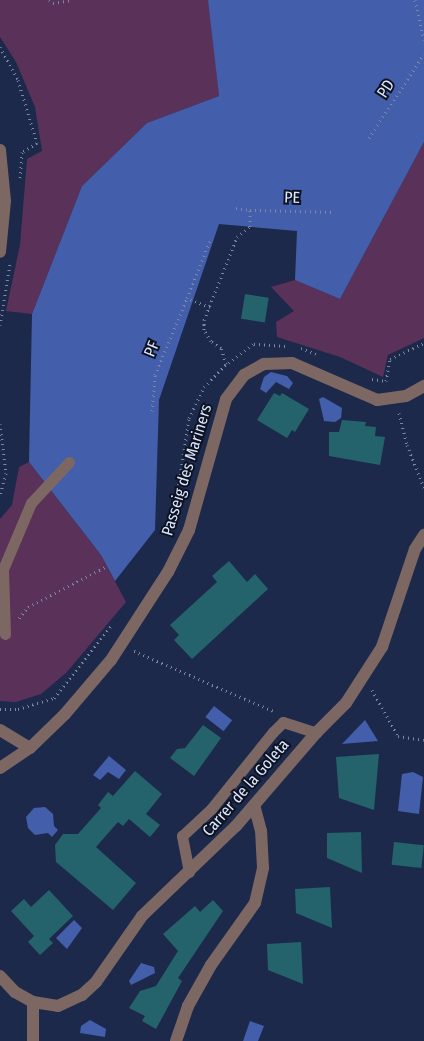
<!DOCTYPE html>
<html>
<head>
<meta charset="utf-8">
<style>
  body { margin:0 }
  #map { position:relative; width:424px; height:1041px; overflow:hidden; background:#1d294b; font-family:"Fira Sans Condensed",sans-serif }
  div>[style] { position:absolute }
  .green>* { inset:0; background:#593159 }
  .water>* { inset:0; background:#435eab; transform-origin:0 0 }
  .building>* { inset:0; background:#24636b; transform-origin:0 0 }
  .path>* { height:3px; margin-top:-1.5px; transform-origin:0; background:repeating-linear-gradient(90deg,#7d88a4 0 1px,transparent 0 5px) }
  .lane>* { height:11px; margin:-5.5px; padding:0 5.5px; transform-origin:5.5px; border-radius:5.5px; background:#7d6763 }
  .street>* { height:12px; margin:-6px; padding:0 6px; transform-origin:6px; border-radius:6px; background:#7d6763 }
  span { translate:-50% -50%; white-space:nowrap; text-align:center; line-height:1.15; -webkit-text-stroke:4px #0d1322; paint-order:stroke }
  .street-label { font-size:16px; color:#dde7fd }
</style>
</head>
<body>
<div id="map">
  <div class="green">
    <i style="clip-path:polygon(0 0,209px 0,219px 96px,147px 123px,82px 186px,32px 314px,6px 311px,20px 245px,27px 159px,42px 151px,35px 107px,16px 62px,0 37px)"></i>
    <i style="clip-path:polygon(424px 142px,424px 338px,388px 355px,383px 377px,340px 357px,277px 337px,276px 322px,294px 311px,271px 287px,295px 280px,340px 299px)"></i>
    <i style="clip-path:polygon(29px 462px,101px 555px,126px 602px,66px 673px,41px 694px,16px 702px,0 701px,0 519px,12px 505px,19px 467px)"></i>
  </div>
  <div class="water">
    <i style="clip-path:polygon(208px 0,424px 0,424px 142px,340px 299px,295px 280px,297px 231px,219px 224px,159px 400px,155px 530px,115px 581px,101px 555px,29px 462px,32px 314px,82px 186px,147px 123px,219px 96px)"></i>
    <i style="clip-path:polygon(271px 372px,287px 376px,293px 383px,289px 389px,276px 382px,266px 393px,260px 389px,264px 377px)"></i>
    <i style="clip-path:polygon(323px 397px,342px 408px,341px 418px,335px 422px,324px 421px,319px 399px)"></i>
    <i style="left:214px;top:706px;width:23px;height:14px;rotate:38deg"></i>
    <i style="clip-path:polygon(365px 720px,378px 741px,342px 744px)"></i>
    <i style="clip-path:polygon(109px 756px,126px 770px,119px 779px,108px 772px,100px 780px,93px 775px)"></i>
    <i style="clip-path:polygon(413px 772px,423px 777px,419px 814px,398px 811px,402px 774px)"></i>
    <i style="clip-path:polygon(45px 807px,53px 814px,54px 826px,58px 830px,52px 837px,48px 833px,35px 835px,28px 828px,26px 817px,34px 808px)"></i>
    <i style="clip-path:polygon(74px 920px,82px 928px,67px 949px,56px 938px)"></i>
    <i style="clip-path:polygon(141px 963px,154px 967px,155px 973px,131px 985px,129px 981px)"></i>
    <i style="clip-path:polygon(90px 1020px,106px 1029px,105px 1037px,80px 1033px,81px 1026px)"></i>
    <i style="clip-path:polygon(250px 1021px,264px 1026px,258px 1041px,243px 1041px)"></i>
  </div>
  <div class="building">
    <i style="left:245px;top:294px;width:24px;height:25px;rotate:9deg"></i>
    <i style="clip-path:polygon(274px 393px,280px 396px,282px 393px,309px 409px,295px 432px,292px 430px,287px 438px,257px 420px)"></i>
    <i style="clip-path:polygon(342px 420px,366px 422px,365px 426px,376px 427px,375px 436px,385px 437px,380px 465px,329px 456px,329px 432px,339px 432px)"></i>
    <i style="clip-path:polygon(229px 561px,247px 582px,255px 574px,268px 589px,192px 659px,174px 640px,179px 635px,170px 625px,217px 582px,212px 576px)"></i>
    <i style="clip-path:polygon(203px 725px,221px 738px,194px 776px,170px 758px,177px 749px,185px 748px)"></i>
    <i style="clip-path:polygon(379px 754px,374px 810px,339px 798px,336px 757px)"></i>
    <i style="clip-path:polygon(135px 771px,162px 794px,146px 814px,160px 825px,150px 837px,129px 819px,123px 826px,118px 822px,96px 847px,136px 883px,113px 910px,56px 862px,55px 845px,63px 834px,78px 834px,101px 808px,98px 805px,108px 792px,113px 796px)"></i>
    <i style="clip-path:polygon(361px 832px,362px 873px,327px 858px,327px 833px)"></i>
    <i style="left:394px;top:842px;width:30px;height:23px;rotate:6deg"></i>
    <i style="clip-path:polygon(330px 887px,332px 928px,296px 913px,295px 889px)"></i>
    <i style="clip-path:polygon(49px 890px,73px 916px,49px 939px,53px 943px,40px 955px,28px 942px,34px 936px,11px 911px,24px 899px,31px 907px)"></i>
    <i style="clip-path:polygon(213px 900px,223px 911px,178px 978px,182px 981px,156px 1029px,142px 1021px,145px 1016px,129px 1008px,140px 991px,156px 986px,178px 951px,163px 934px,195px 906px,200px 912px)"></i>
    <i style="clip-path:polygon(301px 942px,303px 984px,268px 970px,267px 944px)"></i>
  </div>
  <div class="path">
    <i style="left:49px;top:0;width:5px;rotate:37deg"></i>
    <i style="left:53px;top:3px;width:19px;rotate:-9deg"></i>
    <i style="left:415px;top:0;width:41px;rotate:77.3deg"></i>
    <i style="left:0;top:47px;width:38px;rotate:61deg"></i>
    <i style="left:18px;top:80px;width:66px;rotate:73.2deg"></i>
    <i style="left:37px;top:143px;width:17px;rotate:149deg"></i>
    <i style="left:22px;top:152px;width:26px;rotate:94deg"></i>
    <i style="left:369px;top:138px;width:100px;rotate:-56.8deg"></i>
    <i style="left:236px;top:208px;width:14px;rotate:8deg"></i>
    <i style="left:210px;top:307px;width:25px;rotate:-159deg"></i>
    <i style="left:187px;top:298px;width:65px;rotate:-68.2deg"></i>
    <i style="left:0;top:325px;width:62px;rotate:-80.7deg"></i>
    <i style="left:285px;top:346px;width:32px;rotate:-176deg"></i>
    <i style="left:253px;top:344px;width:34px;rotate:143deg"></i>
    <i style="left:226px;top:364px;width:17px;rotate:-107deg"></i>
    <i style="left:221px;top:348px;width:12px;rotate:-145deg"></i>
    <i style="left:211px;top:341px;width:13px;rotate:-122deg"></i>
    <i style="left:204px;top:330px;width:10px;rotate:-90deg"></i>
    <i style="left:204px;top:320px;width:89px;rotate:-68.3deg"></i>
    <i style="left:237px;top:237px;width:16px;rotate:-38deg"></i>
    <i style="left:250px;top:227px;width:17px;rotate:-90deg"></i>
    <i style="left:250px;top:210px;width:83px;rotate:1.4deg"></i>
    <i style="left:301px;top:348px;width:19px;rotate:21deg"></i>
    <i style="left:372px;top:379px;width:14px;rotate:8deg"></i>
    <i style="left:386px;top:381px;width:22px;rotate:-80deg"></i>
    <i style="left:390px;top:359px;width:38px;rotate:-25deg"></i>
    <i style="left:152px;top:411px;width:36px;rotate:-85deg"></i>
    <i style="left:155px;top:375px;width:83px;rotate:-67.4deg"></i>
    <i style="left:399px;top:413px;width:33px;rotate:76deg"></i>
    <i style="left:407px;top:445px;width:46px;rotate:68.4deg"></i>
    <i style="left:0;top:424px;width:49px;rotate:83deg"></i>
    <i style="left:6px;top:473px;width:23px;rotate:105deg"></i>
    <i style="left:168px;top:532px;width:19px;rotate:-72deg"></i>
    <i style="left:174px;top:514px;width:97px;rotate:-81.1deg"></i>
    <i style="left:189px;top:418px;width:34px;rotate:-64deg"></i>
    <i style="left:204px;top:387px;width:32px;rotate:-46deg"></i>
    <i style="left:19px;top:618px;width:14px;rotate:-51deg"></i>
    <i style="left:28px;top:607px;width:89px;rotate:-27.4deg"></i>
    <i style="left:134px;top:651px;width:151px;rotate:23.3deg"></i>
    <i style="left:372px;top:690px;width:53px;rotate:60.5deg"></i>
    <i style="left:398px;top:736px;width:26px;rotate:9deg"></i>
    <i style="left:0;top:709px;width:18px"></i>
    <i style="left:18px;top:709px;width:38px;rotate:-17deg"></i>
    <i style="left:54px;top:698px;width:92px;rotate:-51.6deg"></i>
  </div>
  <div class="lane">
    <i style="left:5px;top:634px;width:65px;rotate:-91.8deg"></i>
    <i style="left:3px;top:569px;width:72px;rotate:-67deg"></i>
    <i style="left:31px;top:503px;width:56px;rotate:-47.2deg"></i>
    <i style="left:189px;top:872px;width:37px;rotate:-101deg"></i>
    <i style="left:182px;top:836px;width:40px;rotate:-43deg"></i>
    <i style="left:211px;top:809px;width:99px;rotate:-51.2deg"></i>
    <i style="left:273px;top:732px;width:14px;rotate:-45deg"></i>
    <i style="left:283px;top:722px;width:35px;rotate:18deg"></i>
  </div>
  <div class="street">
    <i style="left:0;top:150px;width:51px;rotate:84.4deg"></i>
    <i style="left:5px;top:201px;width:51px;rotate:95.6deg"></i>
    <i style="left:0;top:730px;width:35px;rotate:31deg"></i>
    <i style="left:0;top:768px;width:36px;rotate:-34deg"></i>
    <i style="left:30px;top:748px;width:49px;rotate:-44.2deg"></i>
    <i style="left:65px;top:714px;width:71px;rotate:-49.6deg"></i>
    <i style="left:111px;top:660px;width:105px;rotate:-57.1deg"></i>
    <i style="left:168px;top:572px;width:47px;rotate:-63.4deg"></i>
    <i style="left:189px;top:530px;width:136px;rotate:-74.2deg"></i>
    <i style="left:226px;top:399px;width:30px;rotate:-53deg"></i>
    <i style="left:244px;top:375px;width:23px;rotate:-29deg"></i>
    <i style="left:264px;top:364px;width:28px;rotate:-2deg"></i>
    <i style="left:292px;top:363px;width:93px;rotate:23.5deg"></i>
    <i style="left:377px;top:400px;width:29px;rotate:-8deg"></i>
    <i style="left:406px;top:396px;width:21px;rotate:-29deg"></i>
    <i style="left:0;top:976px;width:22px;rotate:47deg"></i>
    <i style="left:15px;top:992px;width:21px;rotate:29deg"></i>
    <i style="left:33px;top:1002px;width:25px;rotate:9deg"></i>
    <i style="left:58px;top:1006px;width:26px;rotate:-25deg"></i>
    <i style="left:82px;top:995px;width:19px;rotate:-43deg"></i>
    <i style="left:96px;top:982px;width:80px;rotate:-55.1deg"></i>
    <i style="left:142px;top:916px;width:130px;rotate:-43.8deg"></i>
    <i style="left:236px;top:826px;width:123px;rotate:-49.3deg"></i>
    <i style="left:316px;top:733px;width:42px;rotate:-45deg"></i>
    <i style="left:346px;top:703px;width:67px;rotate:-57.3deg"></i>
    <i style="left:382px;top:647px;width:103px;rotate:-71.4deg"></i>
    <i style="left:415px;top:549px;width:17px;rotate:-57deg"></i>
    <i style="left:33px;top:1041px;width:39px;rotate:-90deg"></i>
    <i style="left:176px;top:1041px;width:37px;rotate:-71deg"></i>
    <i style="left:188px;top:1006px;width:47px;rotate:-60.7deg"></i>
    <i style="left:211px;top:965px;width:76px;rotate:-54.6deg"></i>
    <i style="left:255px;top:903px;width:36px;rotate:-77deg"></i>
    <i style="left:263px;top:868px;width:37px;rotate:-93deg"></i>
    <i style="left:261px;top:831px;width:27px;rotate:-105deg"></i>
  </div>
  <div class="street-label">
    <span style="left:386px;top:89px;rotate:-57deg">PD</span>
    <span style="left:292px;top:198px;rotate:2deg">PE</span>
    <span style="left:152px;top:349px;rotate:-68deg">PF</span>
    <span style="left:187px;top:470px;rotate:-73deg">Passeig des Mariners</span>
    <span style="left:246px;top:788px;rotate:-49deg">Carrer de la Goleta</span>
  </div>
</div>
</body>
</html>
